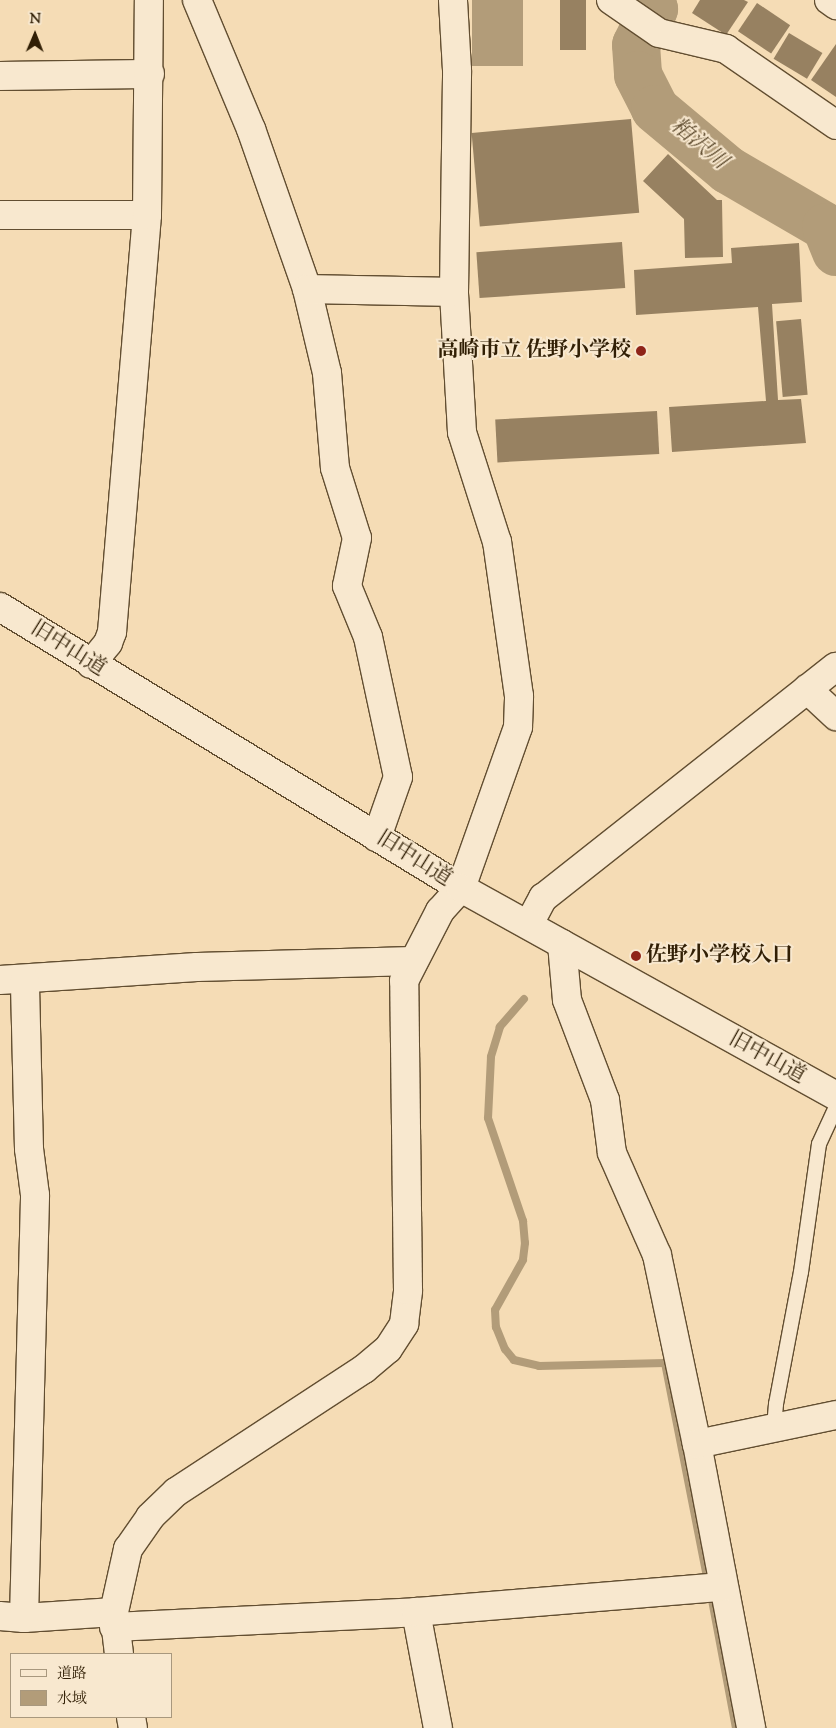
<!DOCTYPE html>
<html>
<head>
<meta charset="utf-8">
<style>
  body { margin:0 }
  #map { position:relative; width:836px; height:1728px; overflow:hidden; background:#f5dcb5; font-family:"Sorts Mill Goudy","Noto Serif JP",serif }
  div>[style] { position:absolute }
  .water>* { inset:0; background:#b29c79; transform-origin:0 0 }
  .stream>* { height:8px; margin:-4px; padding:0 4px; transform-origin:4px; border-radius:4px; background:#b29c79 }
  .river>* { height:48px; margin:-24px; padding:0 24px; transform-origin:24px; border-radius:24px; background:#b29c79 }
  .building>* { inset:0; background:#978161; transform-origin:0 0 }
  .roads { filter:drop-shadow(1px 0 #624e31) drop-shadow(-1px 0 #624e31) drop-shadow(0 1px #624e31) drop-shadow(0 -1px #624e31) }
  .lane>* { height:14px; margin:-7px; padding:0 7px; transform-origin:7px; border-radius:7px; background:#f8e8cf }
  .street>* { height:28px; margin:-14px; padding:0 14px; transform-origin:14px; border-radius:14px; background:#f8e8cf }
  .secondary>* { height:28px; margin:-14px; padding:0 14px; transform-origin:14px; border-radius:14px; background:#f8e8cf }
  .dots>* { width:14px; height:14px; translate:-50% -50%; box-sizing:border-box; border:2px solid #f8e8cf; border-radius:50% }
  span { translate:-50% -50%; white-space:nowrap; text-align:center; line-height:1.15; -webkit-text-stroke:4px #f8e8cf; paint-order:stroke }
  .poi-label { font-size:21px; color:#311f05; font-weight:700 }
  .right { translate:-100% -50%; text-align:right }
  .left { translate:0 -50%; text-align:left }
  .street-label { font-size:21px; color:#311f05 }
  .water-label { font-size:22px; color:#5e4b2e; font-style:italic }
  .legend { position:absolute; left:10px; top:1653px; width:162px; height:65px; box-sizing:border-box; background:#f8e8cf; border:1px solid #a8987e; margin:0; padding:6px 9px; list-style:none; font-size:15px; color:#311f05 }
  .legend li { display:flex; align-items:center; gap:10px; height:25px }
  .legend b { width:25px; border:1px solid #a8987e }
  .north { position:absolute; left:10px; top:10px; width:50px; height:50px; -webkit-text-stroke:4px #f8e8cf; paint-order:stroke; rotate:1deg; font-size:14px; font-weight:700; line-height:20px; text-align:center; color:#311f05 }
  .north::after { content:''; display:block; margin:auto; width:18px; height:22px; background:#311f05; clip-path:polygon(50% 0,100% 100%,50% 72%,0 100%) }
</style>
</head>
<body>
<div id="map">
  <div class="water">
    <i style="left:472px;top:0;width:51px;height:66px"></i>
  </div>
  <div class="stream">
    <i style="left:524px;top:999px;width:37px;rotate:131deg"></i>
    <i style="left:500px;top:1027px;width:31px;rotate:107deg"></i>
    <i style="left:491px;top:1057px;width:61px;rotate:92.8deg"></i>
    <i style="left:488px;top:1118px;width:109px;rotate:71.2deg"></i>
    <i style="left:523px;top:1221px;width:22px;rotate:85deg"></i>
    <i style="left:525px;top:1243px;width:17px;rotate:97deg"></i>
    <i style="left:523px;top:1260px;width:57px;rotate:119.2deg"></i>
    <i style="left:495px;top:1310px;width:17px;rotate:87deg"></i>
    <i style="left:496px;top:1327px;width:24px;rotate:68deg"></i>
    <i style="left:505px;top:1349px;width:14px;rotate:51deg"></i>
    <i style="left:514px;top:1360px;width:26px;rotate:13deg"></i>
    <i style="left:539px;top:1366px;width:126px;rotate:-1.4deg"></i>
    <i style="left:665px;top:1363px;width:213px;rotate:78.9deg"></i>
    <i style="left:712px;top:1600px;width:130px;rotate:79.4deg"></i>
  </div>
  <div class="river">
    <i style="left:641px;top:0;width:16px;rotate:35deg"></i>
    <i style="left:654px;top:9px;width:40px;rotate:116.6deg"></i>
    <i style="left:636px;top:45px;width:30px;rotate:86deg"></i>
    <i style="left:638px;top:75px;width:38px;rotate:63deg"></i>
    <i style="left:655px;top:109px;width:95px;rotate:39.9deg"></i>
    <i style="left:728px;top:170px;width:113px;rotate:30.2deg"></i>
    <i style="left:826px;top:227px;width:27px;rotate:68deg"></i>
  </div>
  <div class="building">
    <i style="left:560px;top:0;width:26px;height:50px"></i>
    <i style="clip-path:polygon(700px 0,744px 0,748px 2px,726px 35px,692px 13px)"></i>
    <i style="left:757px;top:3px;width:40px;height:34px;rotate:34deg"></i>
    <i style="left:789px;top:33px;width:39px;height:30px;rotate:31deg"></i>
    <i style="clip-path:polygon(836px 44px,836px 97px,811px 80px)"></i>
    <i style="left:631px;top:119px;width:94px;height:160px;rotate:85deg"></i>
    <i style="clip-path:polygon(668px 154px,717px 200px,722px 200px,723px 257px,685px 258px,684px 219px,643px 181px)"></i>
    <i style="left:622px;top:242px;width:46px;height:146px;rotate:86deg"></i>
    <i style="clip-path:polygon(799px 243px,802px 302px,772px 304px,778px 400px,801px 399px,806px 443px,672px 452px,669px 407px,766px 401px,758px 307px,636px 315px,634px 270px,732px 263px,731px 248px)"></i>
    <i style="left:801px;top:319px;width:76px;height:25px;rotate:85deg"></i>
    <i style="left:657px;top:411px;width:43px;height:162px;rotate:87deg"></i>
  </div>
  <div class="roads">
    <div class="lane">
      <i style="left:774px;top:1427px;width:23px;rotate:-85deg"></i>
      <i style="left:776px;top:1404px;width:134px;rotate:-79.3deg"></i>
      <i style="left:801px;top:1272px;width:129px;rotate:-82deg"></i>
      <i style="left:819px;top:1144px;width:41px;rotate:-65.3deg"></i>
    </div>
    <div class="street">
      <i style="left:197px;top:0;width:140px;rotate:67.3deg"></i>
      <i style="left:251px;top:129px;width:170px;rotate:70.7deg"></i>
      <i style="left:307px;top:289px;width:86px;rotate:76.6deg"></i>
      <i style="left:327px;top:373px;width:95px;rotate:85.2deg"></i>
      <i style="left:335px;top:468px;width:73px;rotate:72.6deg"></i>
      <i style="left:357px;top:538px;width:49px;rotate:101.8deg"></i>
      <i style="left:347px;top:586px;width:55px;rotate:67.6deg"></i>
      <i style="left:368px;top:637px;width:143px;rotate:77.9deg"></i>
      <i style="left:398px;top:777px;width:64px;rotate:109.3deg"></i>
      <i style="left:611px;top:0;width:58px;rotate:34.5deg"></i>
      <i style="left:659px;top:33px;width:69px;rotate:13.4deg"></i>
      <i style="left:726px;top:49px;width:134px;rotate:34.6deg"></i>
      <i style="left:829px;top:0;width:9px;rotate:36deg"></i>
      <i style="left:0;top:76px;width:150px;rotate:-0.8deg"></i>
      <i style="left:0;top:215px;width:147px"></i>
      <i style="left:307px;top:289px;width:147px;rotate:1.2deg"></i>
      <i style="left:91px;top:664px;width:27px;rotate:-51deg"></i>
      <i style="left:108px;top:643px;width:12px;rotate:-70deg"></i>
      <i style="left:112px;top:632px;width:418px;rotate:-85.2deg"></i>
      <i style="left:147px;top:215px;width:215px;rotate:-89.5deg"></i>
      <i style="left:807px;top:689px;width:40px;rotate:43deg"></i>
      <i style="left:529px;top:924px;width:30px;rotate:-62deg"></i>
      <i style="left:543px;top:898px;width:373px;rotate:-38.3deg"></i>
      <i style="left:562px;top:944px;width:56px;rotate:84.9deg"></i>
      <i style="left:567px;top:1000px;width:107px;rotate:69.2deg"></i>
      <i style="left:605px;top:1100px;width:53px;rotate:82.5deg"></i>
      <i style="left:612px;top:1153px;width:111px;rotate:66.2deg"></i>
      <i style="left:657px;top:1255px;width:193px;rotate:78.1deg"></i>
      <i style="left:697px;top:1444px;width:289px;rotate:79.2deg"></i>
      <i style="left:0;top:980px;width:197px;rotate:-3.8deg"></i>
      <i style="left:197px;top:967px;width:216px;rotate:-1.6deg"></i>
      <i style="left:697px;top:1444px;width:142px;rotate:-11.8deg"></i>
      <i style="left:416px;top:1612px;width:118px;rotate:79.3deg"></i>
      <i style="left:0;top:1616px;width:24px;rotate:5deg"></i>
      <i style="left:24px;top:1618px;width:90px;rotate:-3.8deg"></i>
      <i style="left:24px;top:1618px;width:423px;rotate:-88.5deg"></i>
      <i style="left:35px;top:1195px;width:46px;rotate:-97.4deg"></i>
      <i style="left:29px;top:1149px;width:169px;rotate:-91.4deg"></i>
      <i style="left:114px;top:1627px;width:302px;rotate:-2.8deg"></i>
      <i style="left:416px;top:1612px;width:308px;rotate:-4.7deg"></i>
      <i style="left:119px;top:1654px;width:42px;rotate:-96.8deg"></i>
      <i style="left:114px;top:1612px;width:65px;rotate:-77.5deg"></i>
      <i style="left:128px;top:1549px;width:39px;rotate:-55deg"></i>
      <i style="left:150px;top:1517px;width:36px;rotate:-44deg"></i>
      <i style="left:176px;top:1492px;width:225px;rotate:-33.2deg"></i>
      <i style="left:364px;top:1369px;width:31px;rotate:-40deg"></i>
      <i style="left:388px;top:1349px;width:30px;rotate:-57deg"></i>
      <i style="left:404px;top:1324px;width:34px;rotate:-83deg"></i>
      <i style="left:408px;top:1290px;width:309px;rotate:-90.7deg"></i>
      <i style="left:404px;top:981px;width:79px;rotate:-62.8deg"></i>
      <i style="left:440px;top:911px;width:31px;rotate:-48deg"></i>
      <i style="left:461px;top:888px;width:171px;rotate:-70.5deg"></i>
      <i style="left:518px;top:727px;width:31px;rotate:-88deg"></i>
      <i style="left:519px;top:696px;width:156px;rotate:-98.1deg"></i>
      <i style="left:497px;top:542px;width:115px;rotate:-107.7deg"></i>
      <i style="left:462px;top:432px;width:140px;rotate:-93.3deg"></i>
      <i style="left:454px;top:292px;width:222px;rotate:-89.2deg"></i>
      <i style="left:457px;top:70px;width:70px;rotate:-93.3deg"></i>
      <i style="left:131px;top:1717px;width:11px;rotate:80deg"></i>
    </div>
    <div class="secondary">
      <i style="left:0;top:607px;width:540px;rotate:31.36deg"></i>
      <i style="left:461px;top:888px;width:429px;rotate:29deg"></i>
    </div>
  </div>
  <div class="dots">
    <i style="left:641px;top:351px;background:#8f2418"></i>
    <i style="left:636px;top:956px;background:#8f2418"></i>
  </div>
  <div class="poi-label">
    <span class="right" style="left:631px;top:351px">高崎市立 佐野小学校</span>
    <span class="left" style="left:646px;top:956px">佐野小学校入口</span>
  </div>
  <div class="street-label">
    <span style="left:68px;top:649px;rotate:32deg">旧中山道</span>
    <span style="left:414px;top:859px;rotate:32deg">旧中山道</span>
    <span style="left:767px;top:1058px;rotate:29deg">旧中山道</span>
  </div>
  <div class="water-label">
    <span style="left:698px;top:145px;rotate:40deg">粕沢川</span>
  </div>
  <ul class="legend">
  <li><b style="height:6px;background:#f8e8cf"></b>道路</li>
  <li><b style="height:14px;background:#b29c79"></b>水域</li>
  </ul>
  <div class="north">N</div>
</div>
</body>
</html>
